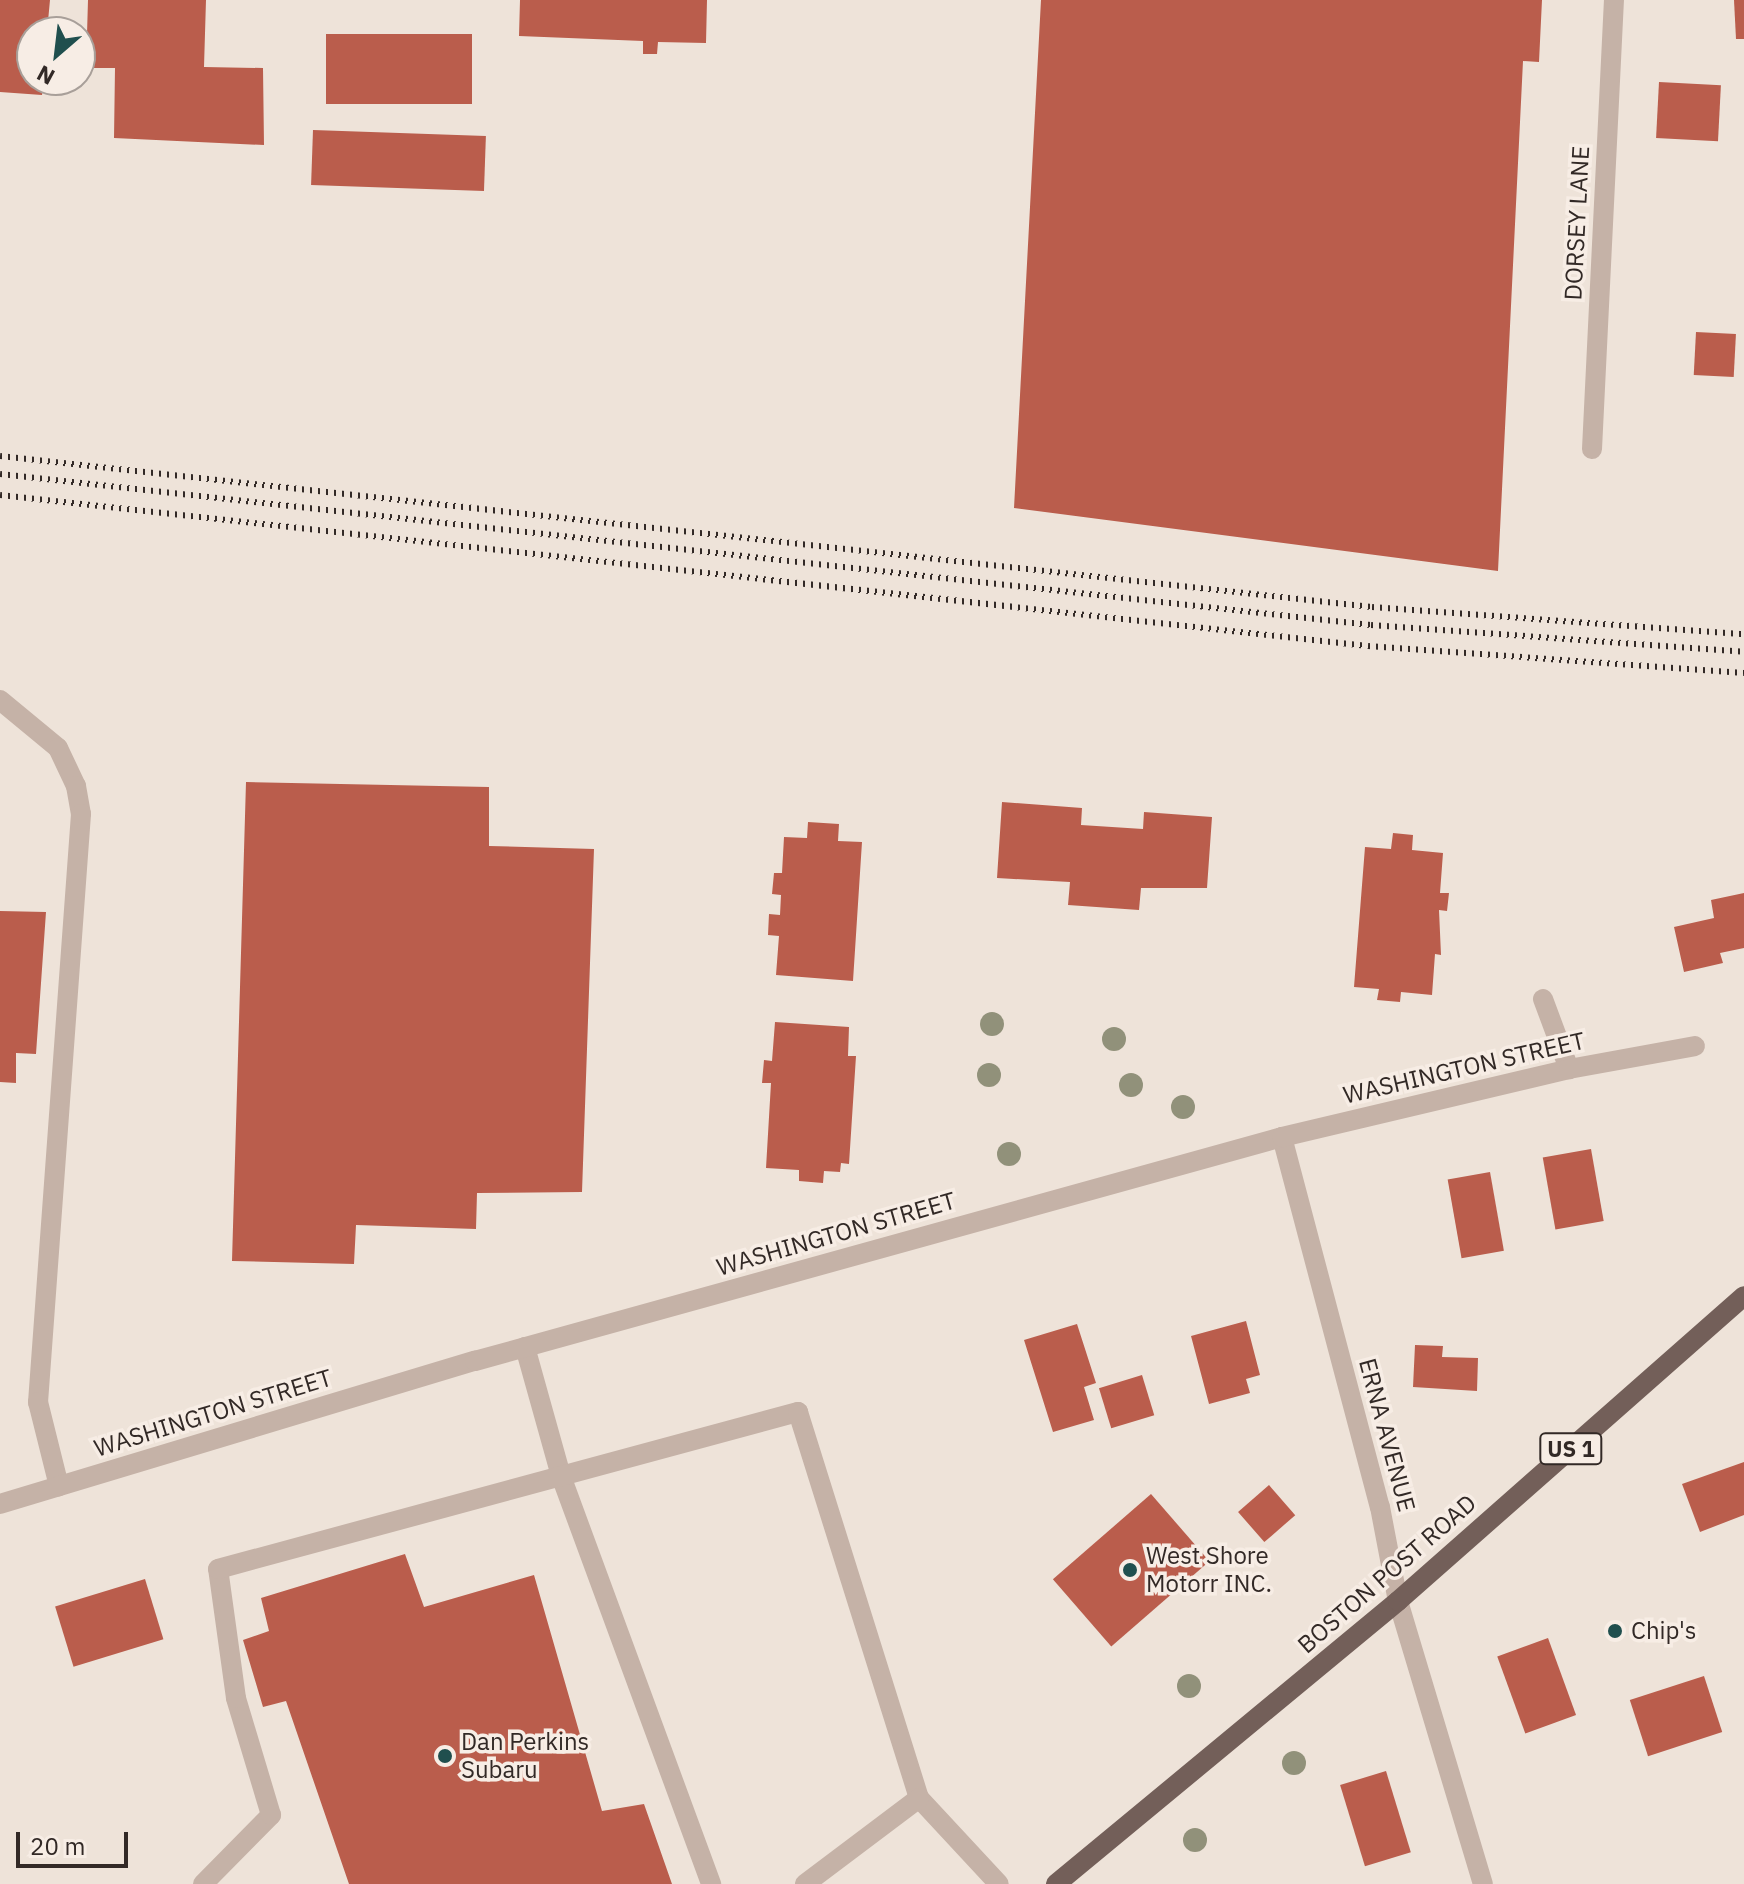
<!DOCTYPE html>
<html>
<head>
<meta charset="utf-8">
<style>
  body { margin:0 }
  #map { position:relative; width:1744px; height:1884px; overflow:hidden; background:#eee3d9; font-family:"IBM Plex Sans",sans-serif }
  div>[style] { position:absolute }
  .building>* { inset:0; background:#ba5d4c; transform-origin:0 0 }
  .lane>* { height:20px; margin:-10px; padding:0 10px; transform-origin:10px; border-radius:10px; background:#c5b2a7 }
  .street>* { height:20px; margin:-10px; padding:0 10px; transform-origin:10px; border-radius:10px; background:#c5b2a7 }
  .primary>* { height:20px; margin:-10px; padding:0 10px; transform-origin:10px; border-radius:10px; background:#735f59 }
  .rail>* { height:6px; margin-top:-3px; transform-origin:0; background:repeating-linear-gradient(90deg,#322926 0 2px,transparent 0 8px) }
  .trees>* { width:24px; height:24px; margin:-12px; border-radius:50%; background:#91917a }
  .dots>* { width:22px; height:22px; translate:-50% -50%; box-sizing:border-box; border:4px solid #f7ede5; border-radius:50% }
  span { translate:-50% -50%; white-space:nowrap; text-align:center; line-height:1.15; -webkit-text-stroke:7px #f7ede5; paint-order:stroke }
  .shield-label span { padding:2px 6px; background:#f7ede5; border:2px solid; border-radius:6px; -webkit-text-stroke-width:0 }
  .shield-label { font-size:22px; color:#322926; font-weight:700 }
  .street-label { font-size:24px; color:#322926 }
  .poi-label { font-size:24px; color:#322926 }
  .left { translate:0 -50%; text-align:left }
  .north { position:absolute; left:16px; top:16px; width:80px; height:80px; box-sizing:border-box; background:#f7ede5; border:2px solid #a89f99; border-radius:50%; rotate:208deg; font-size:22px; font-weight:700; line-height:32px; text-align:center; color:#322926 }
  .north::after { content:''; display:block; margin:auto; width:28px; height:36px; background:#204f4e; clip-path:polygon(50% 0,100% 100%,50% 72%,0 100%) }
  .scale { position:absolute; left:16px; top:1832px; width:112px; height:36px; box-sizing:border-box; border:4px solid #322926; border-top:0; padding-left:10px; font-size:24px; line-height:28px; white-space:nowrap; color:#322926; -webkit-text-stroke:6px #f7ede5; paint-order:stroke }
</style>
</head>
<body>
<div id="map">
  <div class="building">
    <i style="clip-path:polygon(0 0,50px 0,47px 32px,32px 32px,32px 80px,44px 80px,42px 95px,0 92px)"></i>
    <i style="clip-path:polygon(88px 0,206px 0,204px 67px,263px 68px,264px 145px,114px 138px,115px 68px,86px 68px)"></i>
    <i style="clip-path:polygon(520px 0,707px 0,706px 43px,658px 42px,657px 54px,643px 54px,643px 41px,519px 36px)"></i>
    <i style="clip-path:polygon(1041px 0,1542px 0,1539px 62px,1523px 61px,1498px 571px,1014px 508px)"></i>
    <i style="clip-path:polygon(1734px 0,1744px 0,1744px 39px,1736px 39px)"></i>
    <i style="left:326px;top:34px;width:146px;height:70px"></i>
    <i style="left:1659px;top:82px;width:62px;height:56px;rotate:3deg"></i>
    <i style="left:313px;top:130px;width:173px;height:55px;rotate:2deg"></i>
    <i style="left:1696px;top:332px;width:40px;height:43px;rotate:3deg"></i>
    <i style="clip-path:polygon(246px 782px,489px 787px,489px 846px,594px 849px,582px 1192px,477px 1193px,476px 1229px,356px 1225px,354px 1264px,232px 1261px)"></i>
    <i style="clip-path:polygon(1002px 802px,1082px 808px,1081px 825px,1143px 829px,1144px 812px,1212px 817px,1207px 888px,1141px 888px,1139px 910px,1068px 905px,1070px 882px,997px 878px)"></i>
    <i style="clip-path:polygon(808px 822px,839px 824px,838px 841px,862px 842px,853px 981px,776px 975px,779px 936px,768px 935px,769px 914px,780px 915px,781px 895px,772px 894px,774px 873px,782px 873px,784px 837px,807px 838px)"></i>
    <i style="clip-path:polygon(1393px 833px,1413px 835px,1412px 850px,1443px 853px,1440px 893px,1449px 893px,1447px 911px,1439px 910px,1441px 955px,1435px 954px,1432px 995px,1401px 992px,1400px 1002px,1377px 1000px,1379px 989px,1354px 987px,1365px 847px,1391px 849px)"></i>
    <i style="clip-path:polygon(1744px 893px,1744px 948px,1720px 953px,1723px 963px,1684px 972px,1674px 927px,1714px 918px,1711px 900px)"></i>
    <i style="clip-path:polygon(0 911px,46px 912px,36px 1054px,16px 1053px,16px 1083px,0 1082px)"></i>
    <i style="clip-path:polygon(775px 1022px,849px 1027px,848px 1056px,856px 1056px,849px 1164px,841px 1163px,840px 1172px,824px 1171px,823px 1183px,799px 1181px,799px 1170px,766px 1168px,771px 1083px,762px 1083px,764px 1060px,772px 1061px)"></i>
    <i style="left:1591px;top:1149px;width:73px;height:49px;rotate:80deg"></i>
    <i style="left:1490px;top:1172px;width:80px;height:43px;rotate:80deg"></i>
    <i style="clip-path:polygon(1246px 1321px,1260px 1375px,1246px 1379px,1250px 1393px,1209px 1404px,1191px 1336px)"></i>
    <i style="clip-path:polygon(1077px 1324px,1096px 1383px,1084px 1387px,1094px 1420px,1053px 1432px,1024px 1340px)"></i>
    <i style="clip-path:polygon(1415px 1345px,1443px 1346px,1442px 1357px,1478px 1358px,1477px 1391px,1413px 1387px)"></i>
    <i style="left:1142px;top:1375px;width:42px;height:45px;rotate:73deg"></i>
    <i style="clip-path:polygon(1744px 1462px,1744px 1515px,1700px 1532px,1682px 1484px)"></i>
    <i style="left:1269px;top:1485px;width:40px;height:41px;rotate:49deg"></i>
    <i style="left:1151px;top:1494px;width:89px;height:130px;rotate:49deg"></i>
    <i style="clip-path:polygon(405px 1554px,424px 1607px,534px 1575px,602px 1811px,644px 1804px,672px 1884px,349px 1884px,286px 1701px,263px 1707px,243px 1640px,269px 1631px,261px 1598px)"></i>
    <i style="left:145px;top:1579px;width:63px;height:94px;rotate:73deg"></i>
    <i style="left:1548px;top:1638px;width:82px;height:54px;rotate:70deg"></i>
    <i style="left:1704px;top:1676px;width:59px;height:78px;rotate:72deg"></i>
    <i style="left:1386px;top:1771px;width:85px;height:48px;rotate:73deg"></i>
  </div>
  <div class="lane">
    <i style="left:0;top:700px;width:75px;rotate:39.6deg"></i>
    <i style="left:58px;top:748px;width:42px;rotate:64.7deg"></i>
    <i style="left:76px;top:786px;width:28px;rotate:80deg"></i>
    <i style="left:81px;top:814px;width:590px;rotate:94.18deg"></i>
    <i style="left:38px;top:1402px;width:87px;rotate:76deg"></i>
    <i style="left:525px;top:1347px;width:134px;rotate:74.4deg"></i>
    <i style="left:561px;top:1476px;width:435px;rotate:69.8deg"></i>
    <i style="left:203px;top:1884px;width:97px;rotate:-45.4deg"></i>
    <i style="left:271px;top:1815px;width:122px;rotate:-106.7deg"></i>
    <i style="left:236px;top:1698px;width:130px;rotate:-97.9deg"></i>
    <i style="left:218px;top:1569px;width:601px;rotate:-15.15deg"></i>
    <i style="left:798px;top:1412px;width:405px;rotate:72.6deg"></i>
    <i style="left:919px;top:1798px;width:117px;rotate:47.1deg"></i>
    <i style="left:805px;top:1884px;width:143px;rotate:-37deg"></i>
  </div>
  <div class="street">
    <i style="left:1592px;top:449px;width:450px;rotate:-87.2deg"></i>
    <i style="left:1543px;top:999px;width:75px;rotate:69.6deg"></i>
    <i style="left:1282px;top:1137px;width:383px;rotate:75.2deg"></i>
    <i style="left:1380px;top:1507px;width:96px;rotate:79.2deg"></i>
    <i style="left:1398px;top:1601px;width:295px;rotate:73.3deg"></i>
    <i style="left:0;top:1504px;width:496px;rotate:-16.8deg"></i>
    <i style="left:475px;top:1361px;width:838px;rotate:-15.51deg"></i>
    <i style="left:1282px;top:1137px;width:295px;rotate:-13.3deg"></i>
    <i style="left:1569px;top:1069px;width:128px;rotate:-10.3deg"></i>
  </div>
  <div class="primary">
    <i style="left:1056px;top:1884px;width:444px;rotate:-39.6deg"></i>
    <i style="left:1398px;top:1601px;width:461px;rotate:-41.4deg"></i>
  </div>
  <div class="rail">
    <i style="left:0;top:456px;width:1380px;rotate:6.28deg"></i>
    <i style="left:1372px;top:607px;width:373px;rotate:4.2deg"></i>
    <i style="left:0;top:474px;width:1379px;rotate:6.29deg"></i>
    <i style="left:1371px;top:625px;width:374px;rotate:4.1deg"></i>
    <i style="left:0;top:495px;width:1376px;rotate:6.3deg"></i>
    <i style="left:1368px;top:646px;width:377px;rotate:4.1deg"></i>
  </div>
  <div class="trees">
    <i style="left:992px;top:1024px"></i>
    <i style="left:1114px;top:1039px"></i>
    <i style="left:989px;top:1075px"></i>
    <i style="left:1131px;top:1085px"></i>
    <i style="left:1183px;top:1107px"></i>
    <i style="left:1009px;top:1154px"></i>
    <i style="left:1189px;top:1686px"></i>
    <i style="left:1294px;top:1763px"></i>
    <i style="left:1195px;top:1840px"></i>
  </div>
  <div class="dots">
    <i style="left:1130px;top:1570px;background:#204f4e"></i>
    <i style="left:1615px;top:1631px;background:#204f4e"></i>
    <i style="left:445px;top:1756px;background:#204f4e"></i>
  </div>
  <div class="shield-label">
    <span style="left:1571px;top:1449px">US 1</span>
  </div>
  <div class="street-label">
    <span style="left:1577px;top:223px;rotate:-87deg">DORSEY LANE</span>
    <span style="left:1464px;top:1068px;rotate:-13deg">WASHINGTON STREET</span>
    <span style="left:836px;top:1234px;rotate:-16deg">WASHINGTON STREET</span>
    <span style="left:213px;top:1413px;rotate:-17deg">WASHINGTON STREET</span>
    <span style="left:1387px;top:1435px;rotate:75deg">ERNA AVENUE</span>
    <span style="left:1387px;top:1574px;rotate:-41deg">BOSTON POST ROAD</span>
  </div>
  <div class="poi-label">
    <span class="left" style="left:1146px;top:1570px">West Shore<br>Motorr INC.</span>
    <span class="left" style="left:1631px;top:1631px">Chip's</span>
    <span class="left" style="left:461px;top:1756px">Dan Perkins<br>Subaru</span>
  </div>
  <div class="north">N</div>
  <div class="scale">20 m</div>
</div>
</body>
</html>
